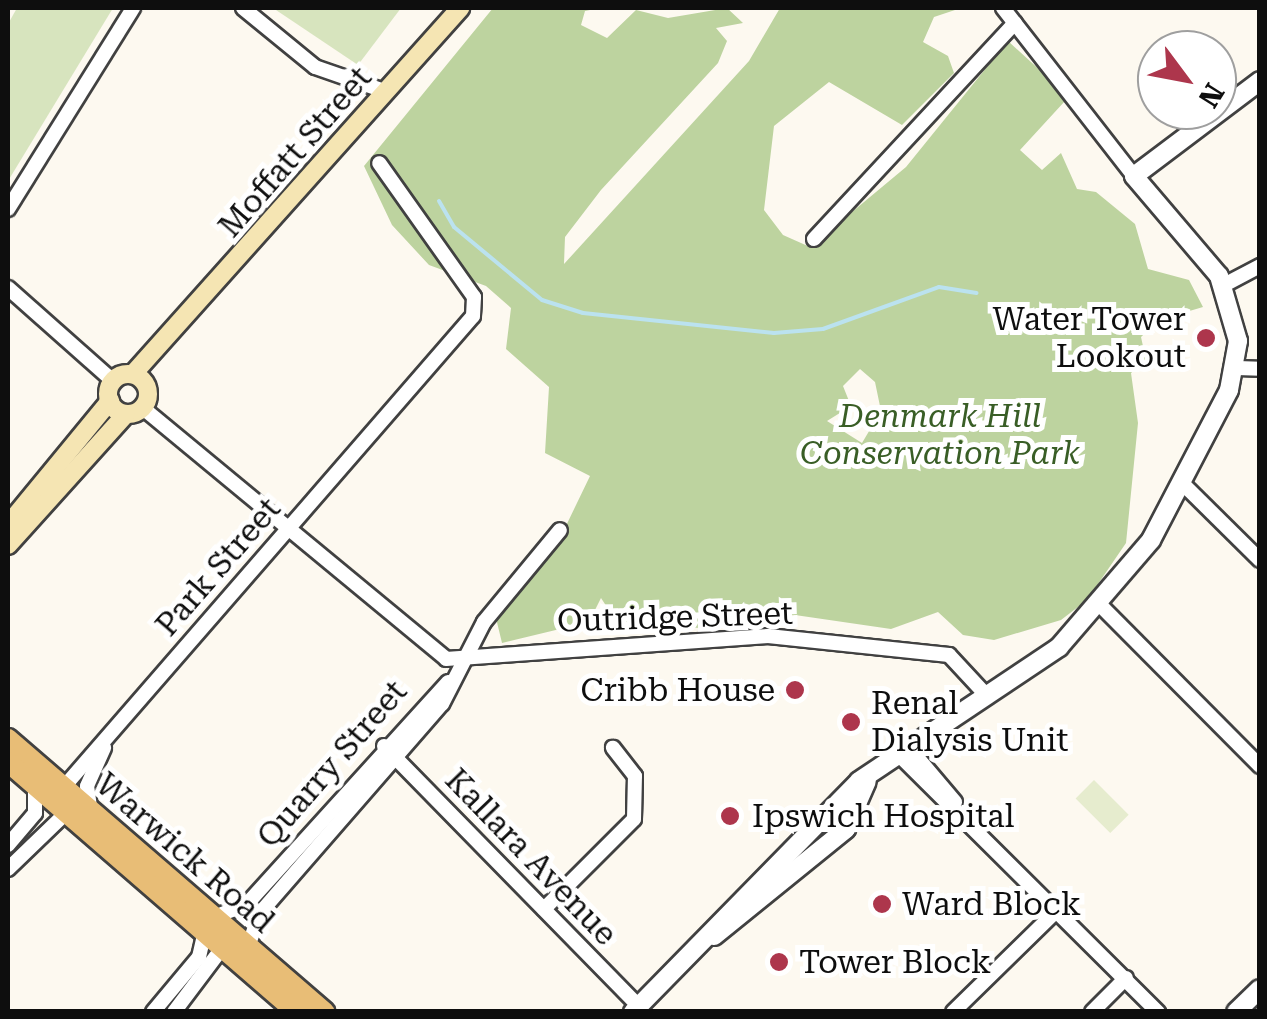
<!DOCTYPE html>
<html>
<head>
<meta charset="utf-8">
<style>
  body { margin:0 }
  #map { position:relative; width:1267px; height:1019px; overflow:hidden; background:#fdf9f0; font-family:"Roboto Serif",serif }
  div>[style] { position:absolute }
  .green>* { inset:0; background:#d7e4be }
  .forest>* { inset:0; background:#bdd39f }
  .pitch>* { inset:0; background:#e6ecce; transform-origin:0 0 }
  .stream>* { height:4px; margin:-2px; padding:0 2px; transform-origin:2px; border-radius:2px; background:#bbe2ef }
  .roads { filter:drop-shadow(2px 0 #414141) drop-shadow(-2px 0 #414141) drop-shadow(0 2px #414141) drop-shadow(0 -2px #414141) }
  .minor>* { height:14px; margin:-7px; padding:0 7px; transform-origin:7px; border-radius:7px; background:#fff }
  .tertiary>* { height:18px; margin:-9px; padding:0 9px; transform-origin:9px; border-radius:9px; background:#fff }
  .secondary>* { height:18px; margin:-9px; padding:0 9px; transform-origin:9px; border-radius:9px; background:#f5e5b3 }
  .secondary>.ring { margin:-9px; padding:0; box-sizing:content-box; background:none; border:18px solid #f5e5b3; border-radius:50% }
  .primary>* { height:20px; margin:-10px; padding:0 10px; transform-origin:10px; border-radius:10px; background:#e8bd76 }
  .dots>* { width:28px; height:28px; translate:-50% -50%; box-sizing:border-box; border:5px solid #fff; border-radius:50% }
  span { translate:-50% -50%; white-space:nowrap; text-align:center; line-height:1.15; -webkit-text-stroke:10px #fff; paint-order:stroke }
  .street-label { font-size:32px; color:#0e0e0e }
  .poi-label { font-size:32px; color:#0e0e0e }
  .right { translate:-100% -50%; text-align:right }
  .left { translate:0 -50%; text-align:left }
  .park-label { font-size:32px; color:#395e26; font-style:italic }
  .frame { position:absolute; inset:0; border:10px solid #0e0e0e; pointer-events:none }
  .north { position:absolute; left:1137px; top:30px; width:100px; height:100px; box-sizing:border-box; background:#fff; border:2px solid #9f9f9f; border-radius:50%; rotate:122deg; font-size:28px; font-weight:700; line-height:40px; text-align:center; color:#0e0e0e }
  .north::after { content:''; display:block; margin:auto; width:35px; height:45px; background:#ad364c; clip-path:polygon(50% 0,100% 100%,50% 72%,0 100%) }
</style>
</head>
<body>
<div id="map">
  <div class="green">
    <i style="clip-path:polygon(17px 8px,113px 8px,8px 181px,8px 24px)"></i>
    <i style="clip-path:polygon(273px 8px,401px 8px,358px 65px)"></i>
  </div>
  <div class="forest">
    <i style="clip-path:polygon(evenodd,493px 8px,600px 8px,585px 11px,581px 25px,607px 38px,636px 10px,668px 18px,727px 8px,743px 23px,716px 28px,727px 41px,718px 63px,601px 190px,565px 237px,564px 264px,749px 61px,780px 8px,961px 8px,934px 17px,923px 42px,948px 56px,954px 73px,902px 125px,829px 82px,774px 126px,764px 210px,783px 235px,810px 247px,906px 167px,1008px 41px,1056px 85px,1065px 101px,1020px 150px,1042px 170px,1061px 153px,1077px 189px,1096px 192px,1135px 224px,1148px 269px,1189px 280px,1203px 307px,1159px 320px,1141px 337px,1146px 360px,1131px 373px,1138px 423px,1126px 543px,1087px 600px,1061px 620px,994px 640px,963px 635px,938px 612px,891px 629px,795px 615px,708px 620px,699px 628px,616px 621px,601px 598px,589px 622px,502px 643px,495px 614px,563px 532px,590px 476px,545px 453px,549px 387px,506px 349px,511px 308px,486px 286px,429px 265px,392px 225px,364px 166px,493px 8px,860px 369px,875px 382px,881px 411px,862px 443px,827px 421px,851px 406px,843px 386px,860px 369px)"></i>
  </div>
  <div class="pitch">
    <i style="left:1094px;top:780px;width:49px;height:26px;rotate:45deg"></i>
  </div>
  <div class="stream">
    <i style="left:439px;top:201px;width:30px;rotate:60deg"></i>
    <i style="left:454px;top:227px;width:114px;rotate:39.7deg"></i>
    <i style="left:542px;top:300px;width:43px;rotate:17.6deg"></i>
    <i style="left:583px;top:313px;width:192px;rotate:6deg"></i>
    <i style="left:774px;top:333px;width:49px;rotate:-4.7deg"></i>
    <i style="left:823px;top:329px;width:123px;rotate:-19.9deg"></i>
    <i style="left:939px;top:287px;width:38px;rotate:9deg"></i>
  </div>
  <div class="roads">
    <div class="minor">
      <i style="left:243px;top:8px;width:93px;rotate:39.3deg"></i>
      <i style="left:315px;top:67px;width:76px;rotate:19.1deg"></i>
      <i style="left:1003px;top:8px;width:213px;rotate:52.1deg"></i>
      <i style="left:8px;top:209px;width:237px;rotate:-58.1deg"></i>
      <i style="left:814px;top:239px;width:295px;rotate:-47.1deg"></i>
      <i style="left:1224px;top:285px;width:41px;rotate:-27.8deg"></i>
      <i style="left:8px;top:288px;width:140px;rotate:41.5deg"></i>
      <i style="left:1237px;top:368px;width:23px;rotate:2deg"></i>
      <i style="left:143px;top:408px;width:393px;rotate:39.6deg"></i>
      <i style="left:446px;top:659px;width:323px;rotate:-4.1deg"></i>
      <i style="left:768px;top:636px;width:182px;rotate:6deg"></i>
      <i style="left:949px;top:655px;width:56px;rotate:47.2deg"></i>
      <i style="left:1185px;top:486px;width:105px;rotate:44.6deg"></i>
      <i style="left:1102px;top:607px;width:224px;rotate:45.2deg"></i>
      <i style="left:906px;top:744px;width:76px;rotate:49.8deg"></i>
      <i style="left:384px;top:746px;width:364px;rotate:45.6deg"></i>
      <i style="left:895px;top:751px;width:371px;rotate:44.8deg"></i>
      <i style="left:63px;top:788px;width:625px;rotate:-49.02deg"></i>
      <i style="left:473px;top:316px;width:19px;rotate:-87deg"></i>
      <i style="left:474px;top:297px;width:164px;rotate:-125.3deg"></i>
      <i style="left:90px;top:807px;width:21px;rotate:-98deg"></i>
      <i style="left:87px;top:786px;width:42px;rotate:-65.9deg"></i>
      <i style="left:8px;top:845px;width:42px;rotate:-49.8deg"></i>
      <i style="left:35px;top:813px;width:25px;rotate:-90deg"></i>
      <i style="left:8px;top:869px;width:81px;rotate:-44deg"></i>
      <i style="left:544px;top:909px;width:127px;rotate:-45deg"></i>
      <i style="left:634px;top:819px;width:43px;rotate:-88.7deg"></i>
      <i style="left:635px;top:776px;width:36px;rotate:-128deg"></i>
      <i style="left:214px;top:917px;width:34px;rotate:-21deg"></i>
      <i style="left:246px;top:905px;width:301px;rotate:-47.8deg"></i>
      <i style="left:248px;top:947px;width:36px;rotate:-71deg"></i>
      <i style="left:260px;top:913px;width:277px;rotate:-49deg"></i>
      <i style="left:442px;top:704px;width:92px;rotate:-62.9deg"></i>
      <i style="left:484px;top:622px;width:119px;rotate:-50.4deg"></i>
      <i style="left:153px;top:1012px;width:72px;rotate:-50.1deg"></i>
      <i style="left:199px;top:957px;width:26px;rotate:-77deg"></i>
      <i style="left:174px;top:1012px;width:86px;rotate:-53deg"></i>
      <i style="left:953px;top:1012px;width:147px;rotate:-44.4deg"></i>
      <i style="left:1092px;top:1012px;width:48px;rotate:-45deg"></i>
    </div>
    <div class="tertiary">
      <i style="left:714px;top:936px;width:170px;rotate:-39deg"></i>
      <i style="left:846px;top:829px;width:52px;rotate:-66.4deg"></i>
      <i style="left:633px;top:1012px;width:323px;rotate:-45.6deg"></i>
      <i style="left:859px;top:781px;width:241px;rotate:-33.8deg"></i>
      <i style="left:1059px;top:647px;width:141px;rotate:-49.3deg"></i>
      <i style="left:1151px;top:540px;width:169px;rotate:-62.5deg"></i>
      <i style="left:1229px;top:390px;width:50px;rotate:-79.6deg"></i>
      <i style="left:1238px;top:341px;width:68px;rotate:-106.3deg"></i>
      <i style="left:1219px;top:276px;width:131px;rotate:-130.4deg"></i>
      <i style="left:1134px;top:176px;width:158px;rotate:-37deg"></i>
      <i style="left:1236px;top:1012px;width:33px;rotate:-44deg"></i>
    </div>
    <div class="secondary">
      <i style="left:133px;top:374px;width:491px;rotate:-48.2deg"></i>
      <i class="ring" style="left:108px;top:374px;width:22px;height:22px"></i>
      <i style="left:8px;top:525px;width:161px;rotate:-50.6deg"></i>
      <i style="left:8px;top:545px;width:176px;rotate:-48deg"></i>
    </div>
    <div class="primary">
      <i style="left:8px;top:739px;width:418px;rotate:40.8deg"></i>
      <i style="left:8px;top:762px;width:382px;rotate:40.9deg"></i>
    </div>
  </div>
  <div class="dots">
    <i style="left:1206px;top:338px;background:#ad364c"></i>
    <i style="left:795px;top:690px;background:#ad364c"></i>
    <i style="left:851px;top:722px;background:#ad364c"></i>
    <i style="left:730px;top:816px;background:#ad364c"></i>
    <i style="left:882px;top:904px;background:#ad364c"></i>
    <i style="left:779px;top:962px;background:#ad364c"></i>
  </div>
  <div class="street-label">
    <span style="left:295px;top:152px;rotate:-49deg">Moffatt Street</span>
    <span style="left:218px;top:567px;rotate:-49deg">Park Street</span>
    <span style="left:675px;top:617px;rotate:-2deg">Outridge Street</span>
    <span style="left:332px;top:764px;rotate:-49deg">Quarry Street</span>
    <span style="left:185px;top:853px;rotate:41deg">Warwick Road</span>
    <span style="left:531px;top:857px;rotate:46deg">Kallara Avenue</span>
  </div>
  <div class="poi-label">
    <span class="right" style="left:1186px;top:338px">Water Tower<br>Lookout</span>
    <span class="right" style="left:775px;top:690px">Cribb House</span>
    <span class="left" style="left:871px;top:722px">Renal<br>Dialysis Unit</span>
    <span class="left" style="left:752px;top:816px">Ipswich Hospital</span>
    <span class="left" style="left:902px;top:904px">Ward Block</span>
    <span class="left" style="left:799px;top:962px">Tower Block</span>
  </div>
  <div class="park-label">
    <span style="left:940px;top:435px">Denmark Hill<br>Conservation Park</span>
  </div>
  <div class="frame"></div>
  <div class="north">N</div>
</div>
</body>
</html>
